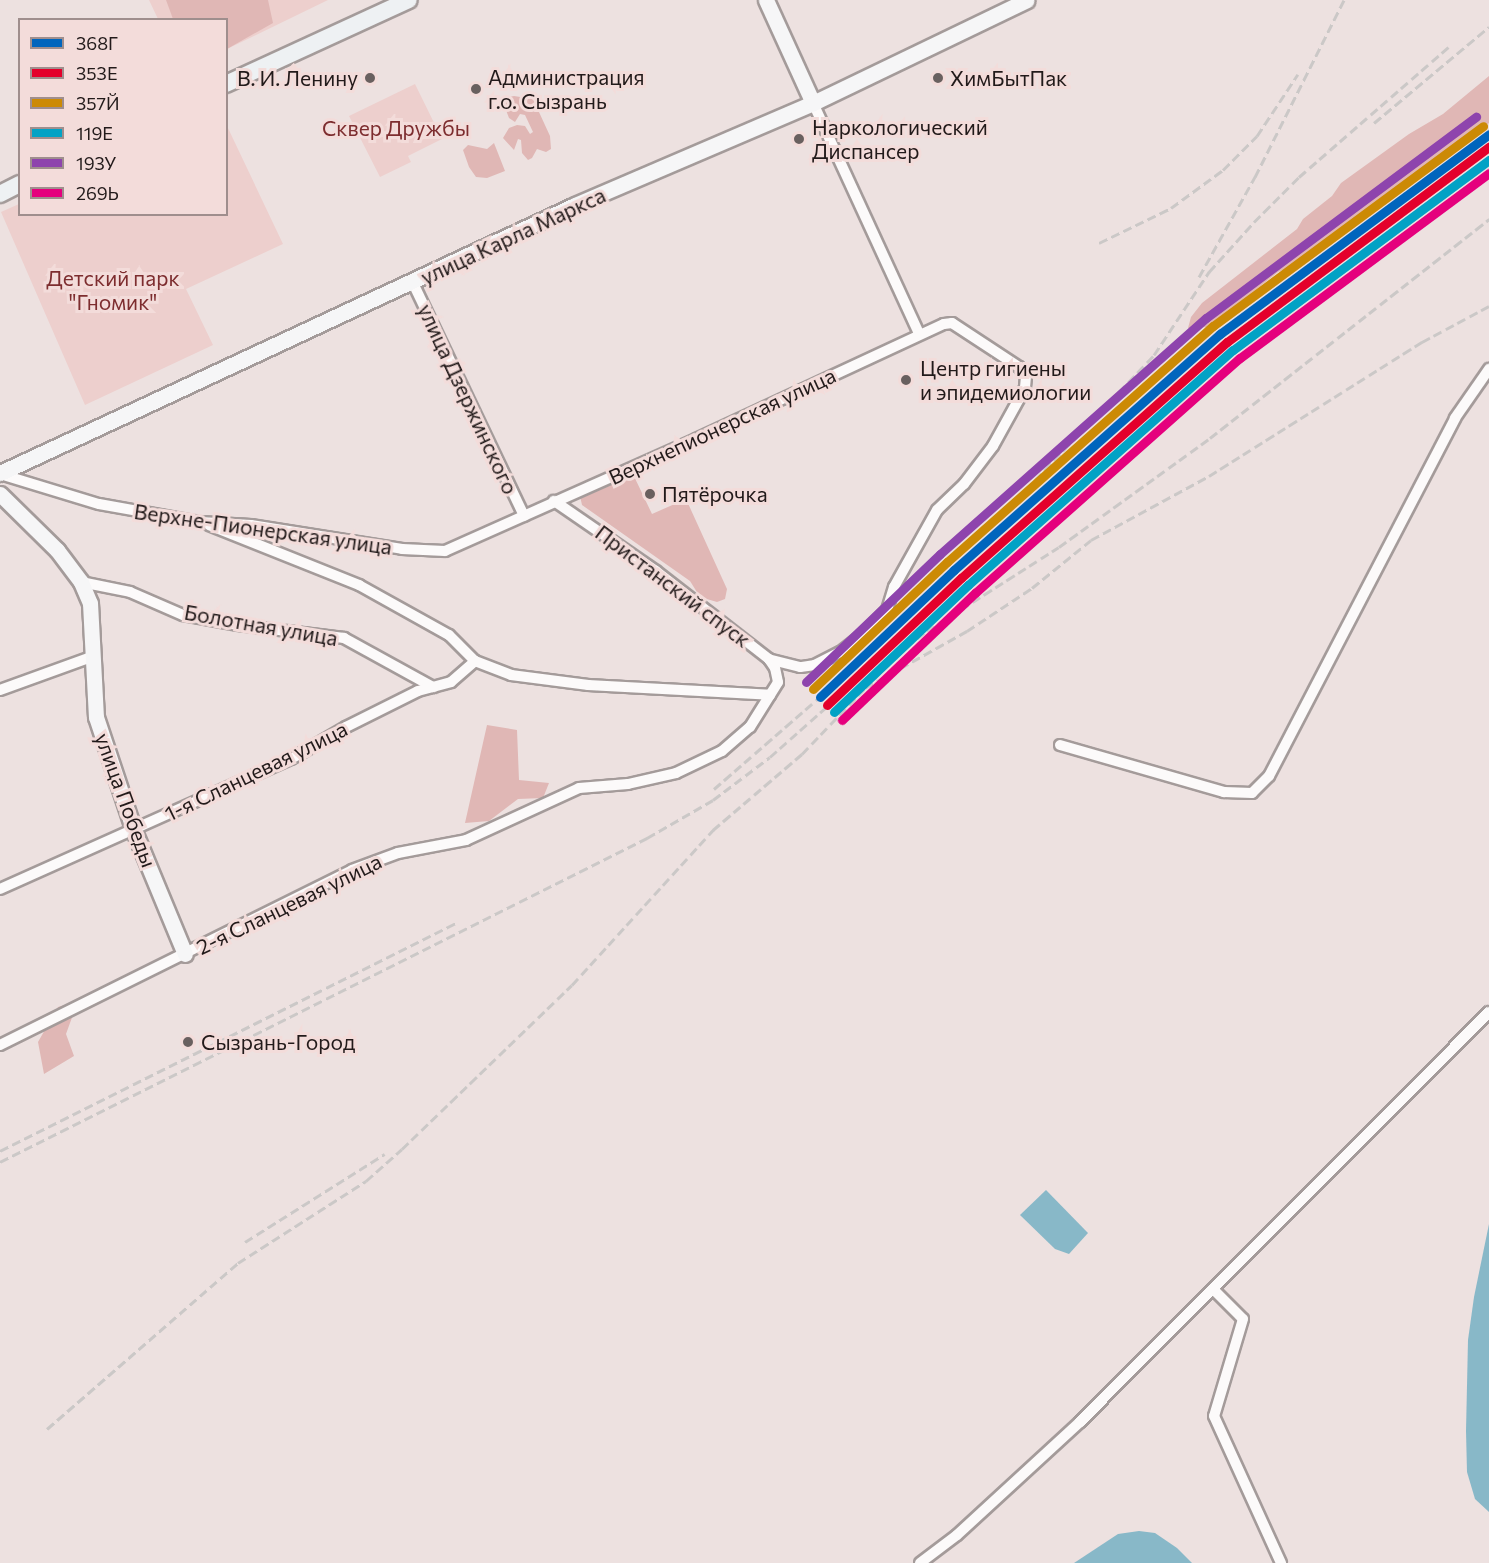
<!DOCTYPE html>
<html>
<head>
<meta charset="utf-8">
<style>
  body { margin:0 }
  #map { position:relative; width:1489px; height:1563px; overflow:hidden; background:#ede1e0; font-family:Commissioner,sans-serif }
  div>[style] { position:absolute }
  .green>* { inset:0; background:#edcfcd }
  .forest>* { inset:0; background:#e0b7b5 }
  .water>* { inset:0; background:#88b8c8 }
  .roads { filter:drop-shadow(2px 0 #a49b9a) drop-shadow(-2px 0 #a49b9a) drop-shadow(0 2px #a49b9a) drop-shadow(0 -2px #a49b9a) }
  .street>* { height:10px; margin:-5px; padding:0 5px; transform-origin:5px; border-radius:5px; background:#fcfafa }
  .secondary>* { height:15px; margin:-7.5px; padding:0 7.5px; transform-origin:7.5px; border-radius:7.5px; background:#f6f6f7 }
  .primary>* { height:16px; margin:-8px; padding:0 8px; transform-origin:8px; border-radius:8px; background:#eef1f3 }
  .rail>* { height:3px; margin-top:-1.5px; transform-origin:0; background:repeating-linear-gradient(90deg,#cbc8c7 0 9px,transparent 0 13.5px) }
  .rail-1>* { height:9px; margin:-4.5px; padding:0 4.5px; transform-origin:4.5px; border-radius:4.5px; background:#0065bd }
  .rail-2>* { height:9px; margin:-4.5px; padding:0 4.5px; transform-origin:4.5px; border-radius:4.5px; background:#e4002b }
  .rail-3>* { height:9px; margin:-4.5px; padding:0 4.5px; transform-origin:4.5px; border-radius:4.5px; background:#cc8a05 }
  .rail-4>* { height:9px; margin:-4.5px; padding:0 4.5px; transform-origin:4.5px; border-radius:4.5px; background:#02a2c5 }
  .rail-5>* { height:9px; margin:-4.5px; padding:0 4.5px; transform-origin:4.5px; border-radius:4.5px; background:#8e44ad }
  .rail-6>* { height:9px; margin:-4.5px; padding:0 4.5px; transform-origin:4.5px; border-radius:4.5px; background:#e5007d }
  .dots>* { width:16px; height:16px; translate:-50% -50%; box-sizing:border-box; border:3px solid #f3dcda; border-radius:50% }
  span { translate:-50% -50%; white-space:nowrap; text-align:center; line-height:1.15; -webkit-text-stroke:6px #f3dcda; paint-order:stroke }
  .poi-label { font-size:21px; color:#221a1a }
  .left { translate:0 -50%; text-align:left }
  .right { translate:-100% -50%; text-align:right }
  .park-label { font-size:21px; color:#7d2d2f }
  .street-label { font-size:21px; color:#221a1a }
  .legend { position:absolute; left:18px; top:18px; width:210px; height:198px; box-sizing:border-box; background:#f3dcda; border:2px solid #9f8e8d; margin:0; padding:8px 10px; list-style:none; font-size:18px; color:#221a1a }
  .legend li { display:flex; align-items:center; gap:12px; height:30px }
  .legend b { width:30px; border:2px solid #9f8e8d }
</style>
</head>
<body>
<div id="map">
  <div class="green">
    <i style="clip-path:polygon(149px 0,328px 0,227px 49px,226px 20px,158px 19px)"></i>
    <i style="clip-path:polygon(415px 84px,442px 139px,408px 156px,411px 162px,380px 177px,349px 116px)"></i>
    <i style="clip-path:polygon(227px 126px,283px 244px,186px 289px,213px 345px,85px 405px,1px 212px,19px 204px,20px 214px,226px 214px)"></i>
  </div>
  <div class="forest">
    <i style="clip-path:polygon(166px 0,268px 0,273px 23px,227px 49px,226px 20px,173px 19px)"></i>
    <i style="clip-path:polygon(1489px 76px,1489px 123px,1300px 264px,1278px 272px,1210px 327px,1188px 328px,1191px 317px,1202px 303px,1297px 229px,1303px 219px,1332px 196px,1341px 183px,1409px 134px,1443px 114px)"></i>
    <i style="clip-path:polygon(514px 96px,533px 99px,550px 136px,551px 149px,546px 152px,537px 149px,532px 158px,528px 160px,522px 153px,521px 140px,518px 139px,514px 150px,503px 138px,509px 128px,517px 125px,525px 126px,530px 134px,533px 132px,525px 115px,520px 114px,515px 122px,509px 118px,504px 105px,509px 97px)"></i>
    <i style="clip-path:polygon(494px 143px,505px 171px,487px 178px,476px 177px,469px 167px,463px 150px,468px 145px,487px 149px)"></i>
    <i style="clip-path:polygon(632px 472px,652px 514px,686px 499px,727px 589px,725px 599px,717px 602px,700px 597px,690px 581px,582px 505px,580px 496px)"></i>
    <i style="clip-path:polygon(487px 725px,517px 730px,519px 780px,549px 783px,543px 798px,518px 799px,489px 821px,465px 823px)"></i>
    <i style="clip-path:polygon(78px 1001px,66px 1034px,74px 1056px,44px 1074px,38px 1042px,58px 1007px)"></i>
  </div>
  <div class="water">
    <i style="clip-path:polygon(1046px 1190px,1088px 1233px,1069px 1254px,1055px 1249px,1020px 1215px)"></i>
    <i style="clip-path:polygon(1489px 1224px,1489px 1512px,1475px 1499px,1467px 1472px,1466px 1431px,1468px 1340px,1474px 1297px)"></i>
    <i style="clip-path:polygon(1139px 1531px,1155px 1533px,1177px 1548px,1192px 1563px,1074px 1563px,1118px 1534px)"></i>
  </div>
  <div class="roads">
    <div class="street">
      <i style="left:813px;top:103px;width:253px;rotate:65.3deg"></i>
      <i style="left:413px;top:283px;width:258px;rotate:64.5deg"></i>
      <i style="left:0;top:474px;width:103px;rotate:16.9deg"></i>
      <i style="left:99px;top:504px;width:103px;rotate:10.1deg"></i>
      <i style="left:200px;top:522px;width:51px;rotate:3.4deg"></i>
      <i style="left:251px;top:525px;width:153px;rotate:9deg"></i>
      <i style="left:402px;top:549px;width:43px;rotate:2.7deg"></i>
      <i style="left:445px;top:551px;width:275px;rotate:-24deg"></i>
      <i style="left:696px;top:439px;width:273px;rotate:-24.9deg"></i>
      <i style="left:944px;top:324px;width:8px;rotate:-7deg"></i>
      <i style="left:952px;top:323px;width:80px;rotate:33.3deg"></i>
      <i style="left:1019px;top:367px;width:11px;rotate:52deg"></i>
      <i style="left:1026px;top:376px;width:12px;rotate:95deg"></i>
      <i style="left:1025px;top:388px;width:66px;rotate:118.9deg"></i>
      <i style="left:993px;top:446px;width:48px;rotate:127.3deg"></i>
      <i style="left:964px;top:484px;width:37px;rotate:136deg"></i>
      <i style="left:937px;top:510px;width:88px;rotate:119.2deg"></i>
      <i style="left:894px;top:587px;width:24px;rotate:107deg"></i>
      <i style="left:887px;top:610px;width:30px;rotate:134deg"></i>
      <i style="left:866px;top:632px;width:33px;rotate:142deg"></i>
      <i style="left:840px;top:652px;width:28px;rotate:153deg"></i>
      <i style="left:815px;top:665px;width:15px;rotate:172deg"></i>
      <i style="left:800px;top:667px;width:32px;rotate:-166deg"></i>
      <i style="left:209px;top:525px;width:162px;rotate:21.8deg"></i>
      <i style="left:359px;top:585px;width:103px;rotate:29.1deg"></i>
      <i style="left:449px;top:635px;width:37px;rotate:45deg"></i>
      <i style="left:475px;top:661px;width:39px;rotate:21deg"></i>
      <i style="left:511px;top:675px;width:78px;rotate:7.4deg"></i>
      <i style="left:588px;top:685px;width:182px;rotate:3.1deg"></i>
      <i style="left:770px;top:695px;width:15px;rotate:-58deg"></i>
      <i style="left:778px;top:682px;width:14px;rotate:-102deg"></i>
      <i style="left:775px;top:668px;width:11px;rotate:-124deg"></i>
      <i style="left:769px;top:659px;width:143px;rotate:-142.1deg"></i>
      <i style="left:656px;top:571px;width:124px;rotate:-145.5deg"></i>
      <i style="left:81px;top:582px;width:50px;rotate:11.5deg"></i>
      <i style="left:130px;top:592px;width:58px;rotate:23.5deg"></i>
      <i style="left:183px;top:615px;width:56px;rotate:10.3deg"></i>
      <i style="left:238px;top:625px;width:107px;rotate:7deg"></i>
      <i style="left:344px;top:638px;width:102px;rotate:28.8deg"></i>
      <i style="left:0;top:690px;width:100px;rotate:-19.9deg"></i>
      <i style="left:1060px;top:745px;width:171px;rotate:16deg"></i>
      <i style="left:1224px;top:792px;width:28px;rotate:2deg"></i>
      <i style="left:1252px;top:793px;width:24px;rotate:-45deg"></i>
      <i style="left:1269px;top:776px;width:403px;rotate:-62.5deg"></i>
      <i style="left:1455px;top:418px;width:60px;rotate:-55.2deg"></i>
      <i style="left:0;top:889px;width:319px;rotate:-24.1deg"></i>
      <i style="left:291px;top:759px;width:64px;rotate:-30.2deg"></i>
      <i style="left:346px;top:727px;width:80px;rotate:-26.6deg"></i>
      <i style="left:418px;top:691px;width:34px;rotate:-15deg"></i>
      <i style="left:451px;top:682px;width:32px;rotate:-41deg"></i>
      <i style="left:0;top:1045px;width:393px;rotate:-26.4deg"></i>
      <i style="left:352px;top:870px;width:49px;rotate:-20.3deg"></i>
      <i style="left:398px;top:853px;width:69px;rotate:-10.8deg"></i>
      <i style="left:466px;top:840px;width:124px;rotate:-24.7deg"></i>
      <i style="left:579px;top:788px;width:49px;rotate:-4.7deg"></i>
      <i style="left:628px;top:784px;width:49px;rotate:-12.9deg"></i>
      <i style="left:676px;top:773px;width:51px;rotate:-25.6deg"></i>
      <i style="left:722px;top:751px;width:37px;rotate:-41deg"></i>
      <i style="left:750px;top:727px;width:38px;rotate:-58deg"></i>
      <i style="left:1213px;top:1289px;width:42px;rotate:45deg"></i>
      <i style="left:1243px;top:1319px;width:101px;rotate:106.6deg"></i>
      <i style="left:1214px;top:1416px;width:162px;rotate:65.5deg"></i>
      <i style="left:920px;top:1563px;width:46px;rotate:-37.1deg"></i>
      <i style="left:957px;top:1535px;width:167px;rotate:-42.6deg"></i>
      <i style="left:1080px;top:1422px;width:579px;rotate:-45.07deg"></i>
    </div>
    <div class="secondary">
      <i style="left:766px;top:0;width:113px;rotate:65.5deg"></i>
      <i style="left:0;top:473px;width:634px;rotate:-24.99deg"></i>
      <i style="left:575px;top:205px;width:259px;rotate:-23.2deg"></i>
      <i style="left:813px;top:103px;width:237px;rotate:-25.7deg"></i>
      <i style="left:0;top:494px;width:80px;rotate:44.5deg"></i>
      <i style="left:57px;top:550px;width:40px;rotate:53deg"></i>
      <i style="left:81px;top:582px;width:23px;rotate:67deg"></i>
      <i style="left:90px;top:603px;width:114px;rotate:87deg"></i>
      <i style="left:96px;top:717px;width:120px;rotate:71.6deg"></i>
      <i style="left:134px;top:831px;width:133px;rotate:67.5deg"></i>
    </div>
    <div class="primary">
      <i style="left:226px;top:84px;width:201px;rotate:-24.7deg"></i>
      <i style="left:0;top:194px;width:22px;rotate:-27deg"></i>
    </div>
  </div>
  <div class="rail">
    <i style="left:1374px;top:123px;width:150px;rotate:-39.9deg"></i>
    <i style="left:1099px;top:243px;width:80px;rotate:-25.9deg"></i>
    <i style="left:1171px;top:208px;width:64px;rotate:-36.2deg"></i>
    <i style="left:1223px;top:170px;width:48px;rotate:-45deg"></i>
    <i style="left:1257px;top:136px;width:74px;rotate:-56.5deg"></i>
    <i style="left:1199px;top:277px;width:115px;rotate:-60.8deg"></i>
    <i style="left:1255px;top:177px;width:198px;rotate:-63.3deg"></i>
    <i style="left:998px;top:519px;width:226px;rotate:-46.4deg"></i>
    <i style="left:1154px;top:355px;width:100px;rotate:-56.5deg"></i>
    <i style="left:1209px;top:272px;width:67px;rotate:-48deg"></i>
    <i style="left:1254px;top:222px;width:64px;rotate:-45deg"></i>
    <i style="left:1299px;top:177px;width:201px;rotate:-41deg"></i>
    <i style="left:875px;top:678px;width:31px;rotate:-48deg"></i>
    <i style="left:896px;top:655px;width:39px;rotate:-38deg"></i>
    <i style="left:927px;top:631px;width:156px;rotate:-32.5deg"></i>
    <i style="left:1059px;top:547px;width:186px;rotate:-35.8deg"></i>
    <i style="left:1210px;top:438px;width:355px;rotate:-38.1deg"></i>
    <i style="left:714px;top:789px;width:140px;rotate:-41deg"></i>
    <i style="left:0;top:1151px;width:512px;rotate:-26.57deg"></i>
    <i style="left:0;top:1162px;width:724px;rotate:-26.6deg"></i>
    <i style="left:647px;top:838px;width:76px;rotate:-29.9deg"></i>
    <i style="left:713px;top:800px;width:71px;rotate:-37deg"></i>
    <i style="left:770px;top:757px;width:80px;rotate:-41.5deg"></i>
    <i style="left:830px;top:704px;width:194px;rotate:-43.3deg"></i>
    <i style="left:245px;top:1242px;width:165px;rotate:-32.2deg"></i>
    <i style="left:47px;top:1429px;width:253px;rotate:-41deg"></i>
    <i style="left:238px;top:1263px;width:152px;rotate:-32.6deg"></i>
    <i style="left:366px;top:1181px;width:48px;rotate:-41.6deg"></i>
    <i style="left:402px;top:1149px;width:236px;rotate:-44deg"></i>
    <i style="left:572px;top:985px;width:210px;rotate:-47.7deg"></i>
    <i style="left:713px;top:830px;width:117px;rotate:-40.5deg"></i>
    <i style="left:802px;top:754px;width:91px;rotate:-46.3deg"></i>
    <i style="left:865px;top:688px;width:117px;rotate:-29.2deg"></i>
    <i style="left:967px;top:631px;width:78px;rotate:-33.5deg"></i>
    <i style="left:1032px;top:588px;width:76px;rotate:-39.1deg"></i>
    <i style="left:1091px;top:540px;width:134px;rotate:-28.5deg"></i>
    <i style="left:1209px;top:476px;width:252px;rotate:-32.2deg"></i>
    <i style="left:1422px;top:342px;width:76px;rotate:-28.2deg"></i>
  </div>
  <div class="rail-1">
    <i style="left:820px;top:697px;width:185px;rotate:-43.5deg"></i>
    <i style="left:954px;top:570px;width:356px;rotate:-41.6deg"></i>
    <i style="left:1220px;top:334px;width:335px;rotate:-36.6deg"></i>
  </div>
  <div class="rail-2">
    <i style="left:827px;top:705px;width:185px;rotate:-43.5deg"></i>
    <i style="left:961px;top:578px;width:356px;rotate:-41.6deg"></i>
    <i style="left:1227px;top:342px;width:327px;rotate:-36.7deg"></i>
  </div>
  <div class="rail-3">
    <i style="left:813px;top:689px;width:185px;rotate:-43.5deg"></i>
    <i style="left:947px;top:562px;width:356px;rotate:-41.6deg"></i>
    <i style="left:1213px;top:326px;width:336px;rotate:-36.5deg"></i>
  </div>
  <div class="rail-4">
    <i style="left:834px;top:712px;width:185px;rotate:-43.5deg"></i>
    <i style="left:968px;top:585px;width:354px;rotate:-41.6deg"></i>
    <i style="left:1233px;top:350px;width:319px;rotate:-36.6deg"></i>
  </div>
  <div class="rail-5">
    <i style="left:806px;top:682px;width:185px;rotate:-43.7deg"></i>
    <i style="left:940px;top:554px;width:356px;rotate:-41.6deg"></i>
    <i style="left:1206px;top:318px;width:337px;rotate:-36.7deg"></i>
  </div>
  <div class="rail-6">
    <i style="left:842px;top:720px;width:184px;rotate:-43.7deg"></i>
    <i style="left:975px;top:593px;width:354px;rotate:-41.6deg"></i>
    <i style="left:1240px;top:358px;width:310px;rotate:-36.6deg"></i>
  </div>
  <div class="dots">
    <i style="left:370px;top:78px;background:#69605f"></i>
    <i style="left:938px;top:78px;background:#69605f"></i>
    <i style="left:476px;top:89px;background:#69605f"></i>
    <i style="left:799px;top:139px;background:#69605f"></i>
    <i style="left:906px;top:380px;background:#69605f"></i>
    <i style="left:650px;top:494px;background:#69605f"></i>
    <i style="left:188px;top:1042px;background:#69605f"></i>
  </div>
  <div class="poi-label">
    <span class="left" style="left:488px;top:89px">Администрация<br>г.о. Сызрань</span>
    <span class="right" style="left:358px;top:78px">В. И. Ленину</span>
    <span class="left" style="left:950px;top:78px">ХимБытПак</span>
    <span class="left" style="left:812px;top:139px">Наркологический<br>Диспансер</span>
    <span class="left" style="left:920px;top:380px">Центр гигиены<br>и эпидемиологии</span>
    <span class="left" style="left:662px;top:494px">Пятёрочка</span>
    <span class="left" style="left:201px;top:1042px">Сызрань-Город</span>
  </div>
  <div class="park-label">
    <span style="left:396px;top:128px">Сквер Дружбы</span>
    <span style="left:113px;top:290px">Детский парк<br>"Гномик"</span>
  </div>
  <div class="street-label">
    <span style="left:513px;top:236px;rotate:-25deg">улица Карла Маркса</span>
    <span style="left:468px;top:399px;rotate:65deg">улица Дзержинского</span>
    <span style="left:722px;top:426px;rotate:-25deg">Верхнепионерская улица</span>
    <span style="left:263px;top:529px;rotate:8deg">Верхне-Пионерская улица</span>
    <span style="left:673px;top:586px;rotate:37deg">Пристанский спуск</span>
    <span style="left:261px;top:625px;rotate:10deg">Болотная улица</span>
    <span style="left:256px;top:771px;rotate:-26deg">1-я Сланцевая улица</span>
    <span style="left:126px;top:800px;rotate:70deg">улица Победы</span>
    <span style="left:289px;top:904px;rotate:-26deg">2-я Сланцевая улица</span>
  </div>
  <ul class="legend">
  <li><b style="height:8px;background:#0065bd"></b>368Г</li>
  <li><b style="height:8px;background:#e4002b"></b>353Е</li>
  <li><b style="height:8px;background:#cc8a05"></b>357Й</li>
  <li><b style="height:8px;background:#02a2c5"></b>119Е</li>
  <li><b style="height:8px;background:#8e44ad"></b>193У</li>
  <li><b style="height:8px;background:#e5007d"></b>269Ь</li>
  </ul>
</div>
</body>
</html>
